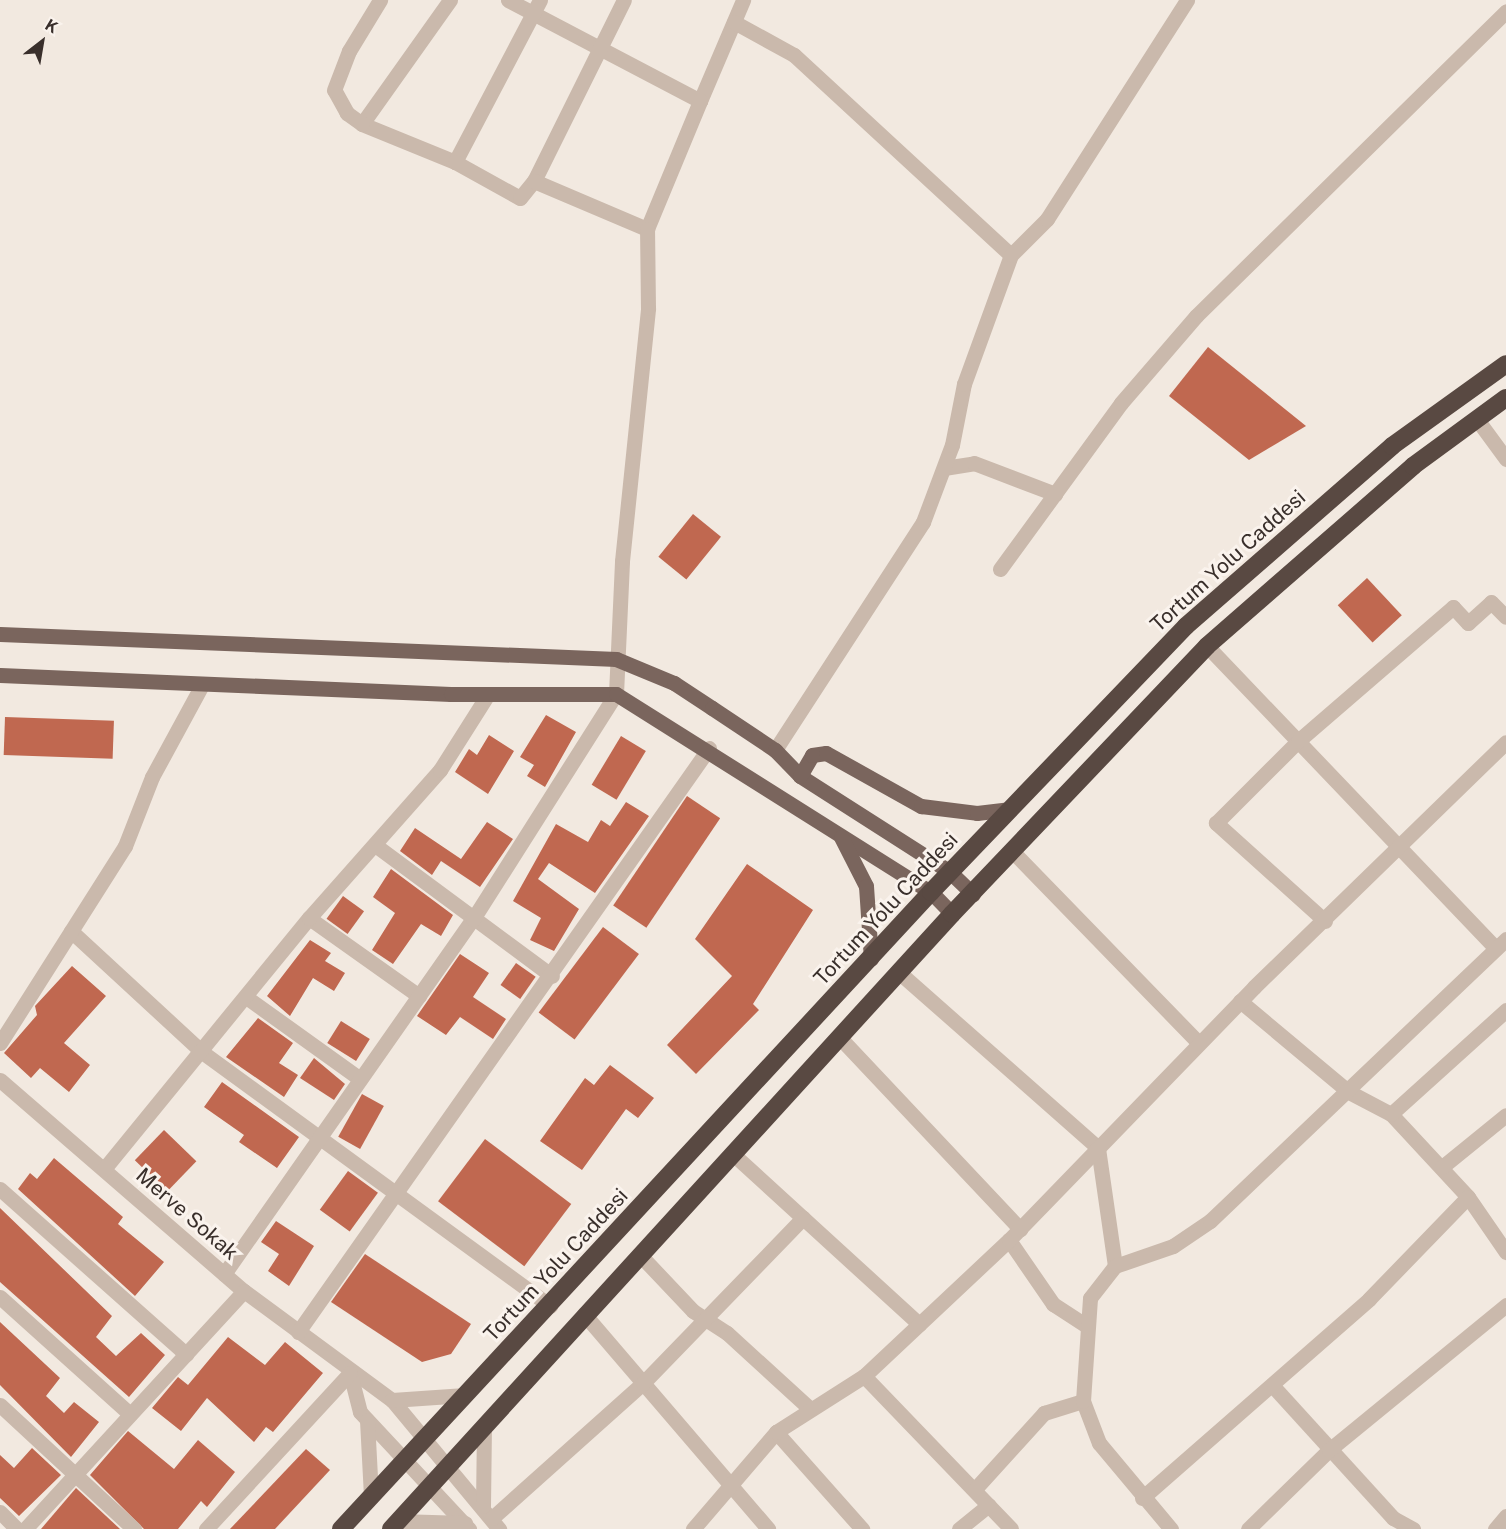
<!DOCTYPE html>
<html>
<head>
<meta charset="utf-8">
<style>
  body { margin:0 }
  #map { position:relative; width:1506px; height:1529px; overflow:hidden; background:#f2e9e0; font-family:"Public Sans",sans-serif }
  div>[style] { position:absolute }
  .building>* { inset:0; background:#c06850; transform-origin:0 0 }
  .minor>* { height:15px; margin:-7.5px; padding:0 7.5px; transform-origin:7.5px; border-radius:7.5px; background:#cab9ac }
  .major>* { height:15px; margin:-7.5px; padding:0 7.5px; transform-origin:7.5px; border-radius:7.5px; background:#7a655d }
  .highway>* { height:18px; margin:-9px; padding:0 9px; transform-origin:9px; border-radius:9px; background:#594942 }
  span { translate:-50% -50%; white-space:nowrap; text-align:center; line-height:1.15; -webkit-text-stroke:6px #faf3ed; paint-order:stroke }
  .street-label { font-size:21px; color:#392f2b }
  .north { position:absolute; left:12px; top:12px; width:60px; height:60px; -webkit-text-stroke:4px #faf3ed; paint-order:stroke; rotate:31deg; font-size:16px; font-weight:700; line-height:24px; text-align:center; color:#392f2b }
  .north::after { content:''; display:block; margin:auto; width:21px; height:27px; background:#392f2b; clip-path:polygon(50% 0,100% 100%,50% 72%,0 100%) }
</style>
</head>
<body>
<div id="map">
  <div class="building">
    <i style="clip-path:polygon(1208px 347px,1306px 426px,1249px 460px,1169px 396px)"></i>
    <i style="left:693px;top:514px;width:36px;height:55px;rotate:39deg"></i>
    <i style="left:1367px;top:578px;width:51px;height:40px;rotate:47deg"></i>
    <i style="clip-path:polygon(546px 715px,576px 732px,545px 787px,527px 776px,534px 765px,520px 757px)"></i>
    <i style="left:5px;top:717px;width:109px;height:38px;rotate:2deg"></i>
    <i style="clip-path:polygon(489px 735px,514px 751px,488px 794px,455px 772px,469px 749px,477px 755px)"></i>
    <i style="left:621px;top:736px;width:29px;height:57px;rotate:31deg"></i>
    <i style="left:687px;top:796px;width:40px;height:132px;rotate:34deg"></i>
    <i style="clip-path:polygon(626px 802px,649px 816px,595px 893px,549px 863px,538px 879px,579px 909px,554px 951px,530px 940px,541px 918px,513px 901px,556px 824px,588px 842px,601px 820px,610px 826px)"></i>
    <i style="clip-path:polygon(487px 822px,513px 839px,480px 887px,441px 861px,432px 875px,400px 851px,415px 828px,461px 859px)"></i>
    <i style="clip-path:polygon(747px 864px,813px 910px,753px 1004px,759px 1010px,696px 1074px,667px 1045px,732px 976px,695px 939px)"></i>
    <i style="clip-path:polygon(391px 869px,453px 915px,441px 936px,421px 924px,393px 964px,372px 950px,395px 913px,373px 897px)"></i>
    <i style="left:343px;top:896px;width:26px;height:28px;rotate:36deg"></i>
    <i style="left:603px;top:927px;width:45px;height:107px;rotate:37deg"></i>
    <i style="clip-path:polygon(310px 940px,331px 953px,325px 961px,345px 973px,334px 991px,313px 978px,290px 1016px,267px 996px)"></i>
    <i style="clip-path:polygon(460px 954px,489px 973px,473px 997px,506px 1019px,493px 1039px,460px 1017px,446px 1035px,417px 1016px)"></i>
    <i style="left:516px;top:963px;width:24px;height:27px;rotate:35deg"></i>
    <i style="clip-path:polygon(72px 966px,106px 996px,64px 1043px,90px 1065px,69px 1092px,40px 1068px,31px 1078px,4px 1053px,37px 1015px,35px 1006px)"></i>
    <i style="clip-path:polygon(258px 1018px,293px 1043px,279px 1063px,298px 1075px,284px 1097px,226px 1057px)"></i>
    <i style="left:341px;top:1021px;width:34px;height:26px;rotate:32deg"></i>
    <i style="clip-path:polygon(314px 1058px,345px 1084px,334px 1100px,300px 1078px)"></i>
    <i style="clip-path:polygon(610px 1065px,654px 1098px,638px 1118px,626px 1109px,582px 1170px,540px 1141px,585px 1078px,594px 1085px)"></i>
    <i style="clip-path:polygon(222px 1082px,299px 1137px,277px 1168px,239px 1142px,244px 1135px,204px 1107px)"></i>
    <i style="left:362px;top:1094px;width:25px;height:49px;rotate:29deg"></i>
    <i style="left:164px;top:1130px;width:45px;height:42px;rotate:44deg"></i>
    <i style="left:485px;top:1139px;width:108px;height:78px;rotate:37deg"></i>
    <i style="clip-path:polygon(54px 1158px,123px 1217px,118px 1224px,164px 1262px,135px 1296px,18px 1189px,30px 1173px,37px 1179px)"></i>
    <i style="left:348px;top:1171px;width:37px;height:48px;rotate:36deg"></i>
    <i style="clip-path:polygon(0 1208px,112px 1316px,96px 1337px,116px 1356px,141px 1333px,165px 1355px,129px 1397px,0 1282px)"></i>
    <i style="clip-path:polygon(276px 1221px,314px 1246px,289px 1286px,268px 1271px,279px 1254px,261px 1242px)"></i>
    <i style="clip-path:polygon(365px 1254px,471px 1324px,451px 1354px,422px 1362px,331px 1302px)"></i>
    <i style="clip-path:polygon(0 1322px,60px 1378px,46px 1396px,64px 1413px,74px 1402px,99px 1422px,71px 1457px,0 1385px)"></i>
    <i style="clip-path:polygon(228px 1337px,265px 1365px,285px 1342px,323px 1373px,273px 1432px,266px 1427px,254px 1442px,207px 1398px,181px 1431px,152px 1408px,178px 1377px,188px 1385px)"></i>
    <i style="clip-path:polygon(128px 1431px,174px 1469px,198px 1440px,235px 1472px,207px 1507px,201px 1501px,178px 1529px,144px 1529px,90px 1475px)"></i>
    <i style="clip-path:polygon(32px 1448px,61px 1475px,19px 1516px,0 1498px,0 1455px,14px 1468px)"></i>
    <i style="clip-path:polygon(306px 1449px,330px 1470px,275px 1529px,230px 1529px)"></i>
    <i style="clip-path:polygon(76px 1488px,120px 1529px,41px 1529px)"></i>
  </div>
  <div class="minor">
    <i style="left:450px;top:0;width:152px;rotate:125.4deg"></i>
    <i style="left:362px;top:124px;width:100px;rotate:22.2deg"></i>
    <i style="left:508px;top:0;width:217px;rotate:27.7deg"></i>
    <i style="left:700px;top:101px;width:110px;rotate:-66.9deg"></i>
    <i style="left:540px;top:0;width:183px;rotate:117.7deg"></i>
    <i style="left:455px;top:162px;width:74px;rotate:29deg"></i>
    <i style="left:520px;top:198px;width:22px;rotate:-51deg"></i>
    <i style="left:534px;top:181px;width:202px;rotate:-63.6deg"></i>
    <i style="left:734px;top:22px;width:68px;rotate:28.8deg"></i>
    <i style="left:794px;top:55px;width:295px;rotate:42.7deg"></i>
    <i style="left:362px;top:124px;width:19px;rotate:-144deg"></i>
    <i style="left:347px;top:113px;width:26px;rotate:-119deg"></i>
    <i style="left:334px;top:90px;width:42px;rotate:-69deg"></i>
    <i style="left:349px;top:51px;width:60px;rotate:-58.7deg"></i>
    <i style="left:534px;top:181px;width:123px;rotate:23deg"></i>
    <i style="left:647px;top:229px;width:139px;rotate:-67.5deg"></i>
    <i style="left:1476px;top:418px;width:51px;rotate:53.8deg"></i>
    <i style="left:944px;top:468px;width:30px;rotate:-9deg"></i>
    <i style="left:974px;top:463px;width:87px;rotate:20.9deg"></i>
    <i style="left:1000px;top:569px;width:205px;rotate:-53.9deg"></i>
    <i style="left:1121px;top:403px;width:115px;rotate:-49.2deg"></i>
    <i style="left:1196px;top:316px;width:435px;rotate:-44.5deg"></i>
    <i style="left:1207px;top:646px;width:418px;rotate:46.3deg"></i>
    <i style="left:775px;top:750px;width:272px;rotate:-57deg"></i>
    <i style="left:923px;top:522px;width:82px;rotate:-69.4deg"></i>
    <i style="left:952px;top:445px;width:62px;rotate:-78.9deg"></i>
    <i style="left:964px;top:384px;width:137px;rotate:-70deg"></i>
    <i style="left:1011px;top:255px;width:51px;rotate:-45deg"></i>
    <i style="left:1047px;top:219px;width:260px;rotate:-57.4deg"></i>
    <i style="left:375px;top:845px;width:220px;rotate:36.5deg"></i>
    <i style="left:1014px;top:853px;width:265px;rotate:45.8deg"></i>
    <i style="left:309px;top:918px;width:135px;rotate:35.3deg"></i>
    <i style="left:1325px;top:921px;width:147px;rotate:-138deg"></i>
    <i style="left:1216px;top:823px;width:116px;rotate:-45deg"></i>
    <i style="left:1298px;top:741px;width:205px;rotate:-40.8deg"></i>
    <i style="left:1453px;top:607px;width:22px;rotate:47deg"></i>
    <i style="left:1468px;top:623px;width:31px;rotate:-42deg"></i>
    <i style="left:1491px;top:602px;width:21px;rotate:45deg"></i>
    <i style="left:71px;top:931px;width:178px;rotate:42.7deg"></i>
    <i style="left:202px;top:1052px;width:431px;rotate:36.1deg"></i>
    <i style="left:902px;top:975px;width:261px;rotate:41.4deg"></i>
    <i style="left:1098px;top:1148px;width:119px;rotate:81.8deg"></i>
    <i style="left:246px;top:997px;width:140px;rotate:35.7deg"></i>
    <i style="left:1240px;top:1001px;width:142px;rotate:39.9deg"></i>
    <i style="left:1349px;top:1092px;width:47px;rotate:27.6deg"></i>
    <i style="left:1391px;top:1114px;width:113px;rotate:47.1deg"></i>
    <i style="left:1468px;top:1197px;width:67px;rotate:55.4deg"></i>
    <i style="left:842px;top:1040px;width:260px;rotate:46.7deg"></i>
    <i style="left:0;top:1043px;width:233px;rotate:-57.6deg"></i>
    <i style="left:125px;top:846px;width:74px;rotate:-68.6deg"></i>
    <i style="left:152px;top:777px;width:105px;rotate:-61.5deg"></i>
    <i style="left:0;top:1080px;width:323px;rotate:40.9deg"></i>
    <i style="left:244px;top:1291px;width:184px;rotate:36.4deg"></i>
    <i style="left:392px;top:1400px;width:168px;rotate:50.3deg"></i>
    <i style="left:1391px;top:1114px;width:155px;rotate:-42.1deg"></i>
    <i style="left:734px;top:1155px;width:251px;rotate:42.4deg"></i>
    <i style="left:1442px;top:1167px;width:82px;rotate:-39.1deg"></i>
    <i style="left:104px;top:1169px;width:324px;rotate:-50.8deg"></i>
    <i style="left:309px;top:918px;width:198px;rotate:-48.5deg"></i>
    <i style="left:440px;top:770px;width:90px;rotate:-57.7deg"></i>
    <i style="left:0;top:1189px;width:249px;rotate:41.6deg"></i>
    <i style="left:1009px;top:1240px;width:78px;rotate:55.5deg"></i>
    <i style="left:1053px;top:1304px;width:38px;rotate:33deg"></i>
    <i style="left:640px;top:1255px;width:77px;rotate:46.6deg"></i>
    <i style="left:693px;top:1311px;width:40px;rotate:32.9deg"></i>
    <i style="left:727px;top:1333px;width:111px;rotate:42.4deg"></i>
    <i style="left:224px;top:1274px;width:434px;rotate:-55deg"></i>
    <i style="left:473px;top:919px;width:267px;rotate:-57.6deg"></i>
    <i style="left:616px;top:694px;width:133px;rotate:-87.4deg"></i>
    <i style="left:622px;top:561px;width:254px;rotate:-84.1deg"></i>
    <i style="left:648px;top:308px;width:79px;rotate:-90.7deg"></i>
    <i style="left:0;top:1297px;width:175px;rotate:42deg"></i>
    <i style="left:584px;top:1314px;width:283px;rotate:49.4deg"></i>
    <i style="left:298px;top:1332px;width:714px;rotate:-54.86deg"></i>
    <i style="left:350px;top:1373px;width:40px;rotate:75.6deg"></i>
    <i style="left:360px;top:1412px;width:160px;rotate:47deg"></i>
    <i style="left:864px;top:1376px;width:212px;rotate:46.1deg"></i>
    <i style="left:1272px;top:1385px;width:180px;rotate:47.7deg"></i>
    <i style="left:1393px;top:1518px;width:23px;rotate:29deg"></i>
    <i style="left:392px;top:1400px;width:73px;rotate:-3.9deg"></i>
    <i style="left:0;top:1405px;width:183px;rotate:42.8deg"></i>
    <i style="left:367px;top:1420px;width:77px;rotate:87deg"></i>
    <i style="left:776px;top:1432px;width:130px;rotate:48.4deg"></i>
    <i style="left:975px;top:1489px;width:103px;rotate:-47.8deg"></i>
    <i style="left:1044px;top:1413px;width:41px;rotate:-17.1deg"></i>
    <i style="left:1142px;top:1498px;width:302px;rotate:-41.2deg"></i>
    <i style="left:1369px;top:1299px;width:142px;rotate:-45.9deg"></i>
    <i style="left:483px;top:1506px;width:79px;rotate:-89.3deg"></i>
    <i style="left:0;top:1512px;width:24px;rotate:45deg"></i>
    <i style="left:492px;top:1518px;width:203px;rotate:-41.8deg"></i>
    <i style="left:643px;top:1383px;width:230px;rotate:-45.9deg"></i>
    <i style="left:398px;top:1521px;width:67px;rotate:1.7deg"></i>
    <i style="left:25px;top:1529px;width:323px;rotate:-47.4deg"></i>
    <i style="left:206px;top:1529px;width:212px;rotate:-47.3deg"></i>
    <i style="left:693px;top:1529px;width:128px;rotate:-49.4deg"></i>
    <i style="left:776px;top:1432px;width:104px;rotate:-32.5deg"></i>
    <i style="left:864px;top:1376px;width:199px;rotate:-43.2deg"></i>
    <i style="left:1009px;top:1240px;width:352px;rotate:-45.9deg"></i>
    <i style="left:1254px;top:987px;width:351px;rotate:-44.2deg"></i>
    <i style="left:959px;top:1529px;width:38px;rotate:-39deg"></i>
    <i style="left:1171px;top:1529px;width:112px;rotate:-129.9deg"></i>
    <i style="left:1099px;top:1443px;width:45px;rotate:-110.9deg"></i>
    <i style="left:1083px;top:1401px;width:103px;rotate:-86.1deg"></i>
    <i style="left:1090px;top:1298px;width:41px;rotate:-52deg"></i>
    <i style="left:1115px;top:1266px;width:61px;rotate:-19deg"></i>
    <i style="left:1173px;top:1246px;width:45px;rotate:-34deg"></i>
    <i style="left:1210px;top:1221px;width:409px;rotate:-43.6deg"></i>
    <i style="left:1248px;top:1529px;width:113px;rotate:-44.3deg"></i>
    <i style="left:1329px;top:1450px;width:229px;rotate:-39.3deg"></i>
    <i style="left:1495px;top:1529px;width:17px;rotate:-50deg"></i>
  </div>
  <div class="major">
    <i style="left:0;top:634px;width:617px;rotate:2.32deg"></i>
    <i style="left:616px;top:659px;width:63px;rotate:22.5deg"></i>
    <i style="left:674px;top:683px;width:45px;rotate:33.3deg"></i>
    <i style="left:712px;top:708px;width:76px;rotate:33.7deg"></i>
    <i style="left:775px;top:750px;width:36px;rotate:46deg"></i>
    <i style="left:800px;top:776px;width:178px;rotate:32.6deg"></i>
    <i style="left:950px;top:872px;width:32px;rotate:44deg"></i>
    <i style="left:0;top:675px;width:451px;rotate:2.4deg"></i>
    <i style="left:451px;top:694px;width:165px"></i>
    <i style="left:616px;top:694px;width:372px;rotate:32.2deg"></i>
    <i style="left:931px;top:892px;width:30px;rotate:46deg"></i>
    <i style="left:800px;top:776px;width:24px;rotate:-60deg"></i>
    <i style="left:812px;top:755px;width:14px;rotate:-8deg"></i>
    <i style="left:826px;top:753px;width:109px;rotate:29.2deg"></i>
    <i style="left:921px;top:806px;width:56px;rotate:7.1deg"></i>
    <i style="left:977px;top:813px;width:34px;rotate:-7deg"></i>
    <i style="left:841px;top:837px;width:55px;rotate:63deg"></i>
    <i style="left:866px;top:886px;width:73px;rotate:86.1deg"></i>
  </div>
  <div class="highway">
    <i style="left:341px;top:1529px;width:868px;rotate:-47.19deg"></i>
    <i style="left:931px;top:892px;width:368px;rotate:-46.2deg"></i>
    <i style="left:1186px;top:626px;width:274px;rotate:-41.1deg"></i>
    <i style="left:1392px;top:446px;width:140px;rotate:-35.7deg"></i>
    <i style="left:391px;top:1529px;width:832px;rotate:-47.63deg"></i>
    <i style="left:952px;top:914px;width:370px;rotate:-46.4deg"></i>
    <i style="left:1207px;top:646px;width:274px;rotate:-41.1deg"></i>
    <i style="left:1413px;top:466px;width:115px;rotate:-36.2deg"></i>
  </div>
  <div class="street-label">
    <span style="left:1228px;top:561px;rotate:-42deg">Tortum Yolu Caddesi</span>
    <span style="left:886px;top:909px;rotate:-47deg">Tortum Yolu Caddesi</span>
    <span style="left:187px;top:1214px;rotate:41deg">Merve Sokak</span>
    <span style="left:556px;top:1265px;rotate:-47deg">Tortum Yolu Caddesi</span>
  </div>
  <div class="north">K</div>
</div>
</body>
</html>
